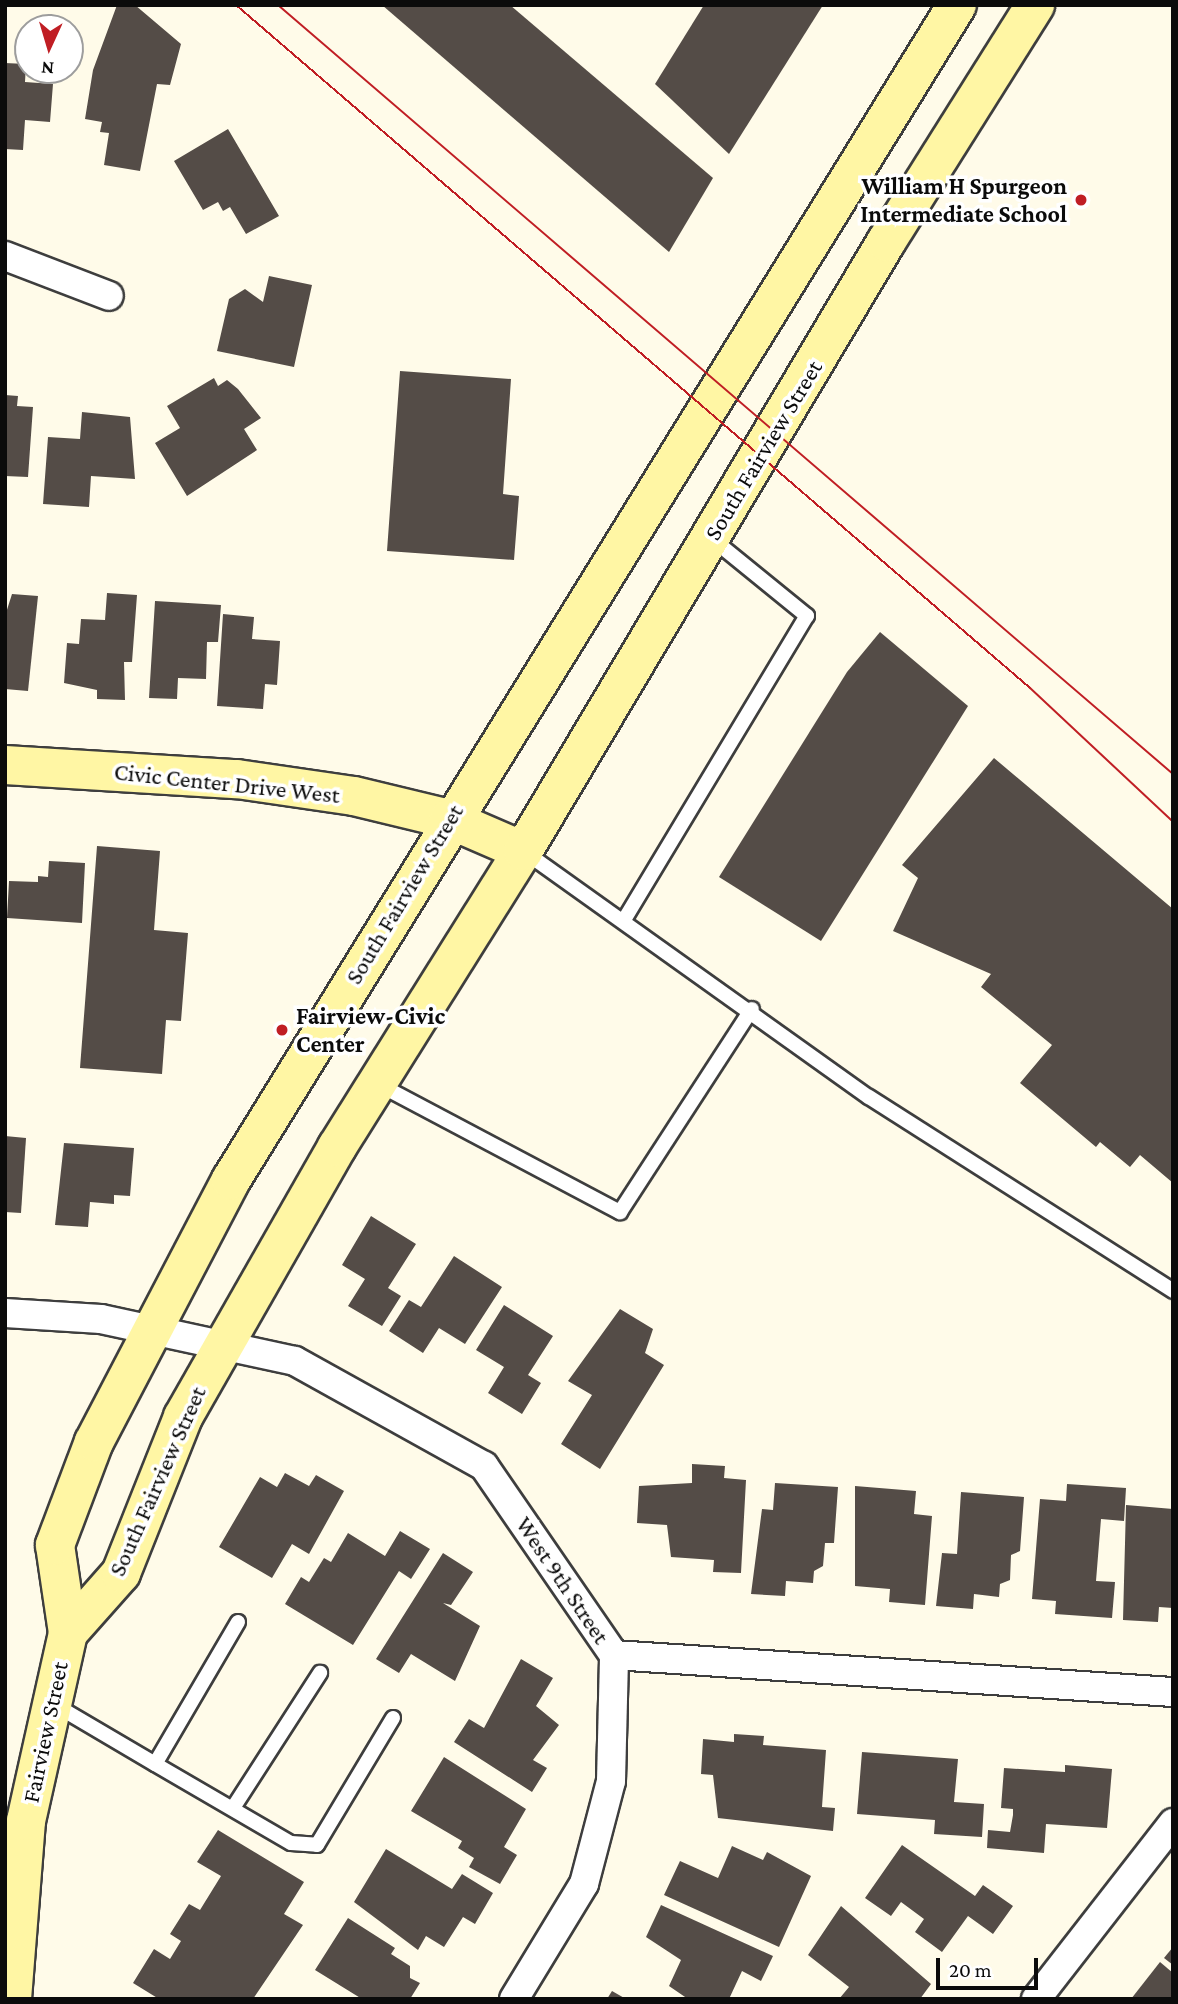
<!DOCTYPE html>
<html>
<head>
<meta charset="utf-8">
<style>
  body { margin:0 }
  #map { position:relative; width:1178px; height:2004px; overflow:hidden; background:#fffbe9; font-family:"Crimson Pro",serif }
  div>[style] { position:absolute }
  .building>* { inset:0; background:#544c47 }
  .roads { filter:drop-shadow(2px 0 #3e3e3e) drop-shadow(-2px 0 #3e3e3e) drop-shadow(0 2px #3e3e3e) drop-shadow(0 -2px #3e3e3e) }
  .service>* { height:14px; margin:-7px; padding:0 7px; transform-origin:7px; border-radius:7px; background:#fff }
  .minor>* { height:28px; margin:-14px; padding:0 14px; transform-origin:14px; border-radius:14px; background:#fff }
  .secondary>* { height:38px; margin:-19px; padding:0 19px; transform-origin:19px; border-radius:19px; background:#fff6a4 }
  .tram>* { height:2px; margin:-1px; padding:0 1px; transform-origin:1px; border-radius:1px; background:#c01e24 }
  .dots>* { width:19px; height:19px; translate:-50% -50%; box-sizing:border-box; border:4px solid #fff; border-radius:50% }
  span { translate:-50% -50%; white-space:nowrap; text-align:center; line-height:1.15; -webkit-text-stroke:7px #fff; paint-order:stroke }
  .poi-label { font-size:24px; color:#0b0b0b; font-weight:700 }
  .right { translate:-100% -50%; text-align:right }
  .left { translate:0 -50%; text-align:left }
  .street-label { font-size:24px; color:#0b0b0b }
  .frame { position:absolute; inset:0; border:7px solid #0b0b0b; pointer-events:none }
  .north { position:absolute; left:14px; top:14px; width:70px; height:70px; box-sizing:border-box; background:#fff; border:2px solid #9d9d9d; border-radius:50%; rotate:184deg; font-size:19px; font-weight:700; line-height:28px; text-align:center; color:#0b0b0b }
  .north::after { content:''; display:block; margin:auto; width:24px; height:32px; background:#c01e24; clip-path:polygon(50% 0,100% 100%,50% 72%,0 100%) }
  .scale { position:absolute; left:936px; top:1958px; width:102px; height:32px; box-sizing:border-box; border:4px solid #0b0b0b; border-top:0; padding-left:9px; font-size:21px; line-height:24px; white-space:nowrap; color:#0b0b0b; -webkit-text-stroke:5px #fff; paint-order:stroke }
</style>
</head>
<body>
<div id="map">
  <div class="building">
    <i style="clip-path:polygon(117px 5px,135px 5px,181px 44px,170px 85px,157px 84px,140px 171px,104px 165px,109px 133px,100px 132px,102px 122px,85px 119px,93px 70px)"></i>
    <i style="clip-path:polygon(382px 5px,510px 5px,713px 178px,669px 252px)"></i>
    <i style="clip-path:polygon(704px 5px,823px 5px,729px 154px,655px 84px)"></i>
    <i style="clip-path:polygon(5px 63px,26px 64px,25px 82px,53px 84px,50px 122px,25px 120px,23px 150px,5px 149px)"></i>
    <i style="clip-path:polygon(228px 129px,279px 216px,246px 234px,230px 207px,223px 211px,218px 202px,203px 210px,174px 161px)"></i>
    <i style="clip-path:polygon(269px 276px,312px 285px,294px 367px,217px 351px,229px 299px,245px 289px,263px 302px)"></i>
    <i style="clip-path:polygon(400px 371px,511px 379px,503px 494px,519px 496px,514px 560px,387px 551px)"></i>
    <i style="clip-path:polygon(214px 378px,218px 386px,227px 380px,238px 389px,261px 418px,244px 429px,257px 450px,187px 496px,155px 443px,180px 428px,167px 406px)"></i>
    <i style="clip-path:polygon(5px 395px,18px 396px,17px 406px,33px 407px,28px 477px,5px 476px)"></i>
    <i style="clip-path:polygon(82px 412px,130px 417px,135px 479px,91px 476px,89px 507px,43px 504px,48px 437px,80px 439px)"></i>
    <i style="clip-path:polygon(107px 593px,137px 595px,132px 662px,124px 662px,125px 700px,97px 699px,97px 690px,64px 683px,67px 643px,79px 644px,81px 619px,105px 620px)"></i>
    <i style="clip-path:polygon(12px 594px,38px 596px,28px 691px,5px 689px,5px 616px)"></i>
    <i style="clip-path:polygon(155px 601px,221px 605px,218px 642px,207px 642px,206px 679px,178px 678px,177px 699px,149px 698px)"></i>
    <i style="clip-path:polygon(223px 614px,254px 617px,252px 639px,280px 641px,277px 685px,265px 684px,263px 709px,217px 706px)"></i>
    <i style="clip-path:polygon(880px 632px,968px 706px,821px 941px,719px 877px,847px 672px)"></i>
    <i style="clip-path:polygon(994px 758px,1173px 909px,1173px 1183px,1140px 1155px,1130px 1167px,1100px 1142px,1096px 1147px,1020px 1083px,1052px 1045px,981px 987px,991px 974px,893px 931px,918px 878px,902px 865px)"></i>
    <i style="clip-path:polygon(97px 846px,160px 851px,154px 930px,188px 933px,181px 1021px,166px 1020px,162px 1074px,80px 1068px)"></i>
    <i style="clip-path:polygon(49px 861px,85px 863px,82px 923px,7px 918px,9px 881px,38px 882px,38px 876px,48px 877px)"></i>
    <i style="clip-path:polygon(5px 1136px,26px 1138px,21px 1213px,5px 1212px)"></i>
    <i style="clip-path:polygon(64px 1143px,134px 1148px,130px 1196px,114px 1195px,114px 1204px,90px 1202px,88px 1227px,55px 1225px)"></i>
    <i style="clip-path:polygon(371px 1216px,416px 1244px,388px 1288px,401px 1296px,382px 1326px,348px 1306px,365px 1279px,342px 1265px)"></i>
    <i style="clip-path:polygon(454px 1256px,502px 1287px,465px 1344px,439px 1328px,423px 1353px,389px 1331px,409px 1300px,421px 1307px)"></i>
    <i style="clip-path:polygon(504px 1305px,553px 1336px,528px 1375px,541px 1383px,522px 1414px,488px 1393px,504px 1367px,476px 1350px)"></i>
    <i style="clip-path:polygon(620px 1309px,653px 1329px,645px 1353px,664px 1365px,600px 1469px,561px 1444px,592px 1395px,568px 1381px)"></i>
    <i style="clip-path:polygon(692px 1464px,725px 1466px,724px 1478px,746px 1480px,741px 1573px,713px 1572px,714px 1560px,671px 1557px,667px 1525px,637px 1523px,639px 1486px,692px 1483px)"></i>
    <i style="clip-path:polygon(285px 1473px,309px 1486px,316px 1475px,344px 1491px,309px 1554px,292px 1544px,272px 1578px,219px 1547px,260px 1477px,277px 1487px)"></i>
    <i style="clip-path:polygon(775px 1483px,838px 1487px,834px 1543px,825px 1543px,823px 1566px,814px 1571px,813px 1583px,786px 1581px,785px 1596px,751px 1594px,762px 1509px,773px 1510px)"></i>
    <i style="clip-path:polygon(1067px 1484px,1126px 1488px,1124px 1521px,1101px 1519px,1096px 1581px,1115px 1582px,1112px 1618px,1055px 1614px,1056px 1601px,1032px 1599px,1040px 1499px,1066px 1501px)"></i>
    <i style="clip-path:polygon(855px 1486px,916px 1491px,914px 1514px,932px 1516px,925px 1605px,889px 1602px,890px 1589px,855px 1586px)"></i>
    <i style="clip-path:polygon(961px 1492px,1024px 1497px,1020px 1551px,1011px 1555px,1010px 1580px,1000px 1584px,999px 1597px,974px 1594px,973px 1609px,936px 1606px,942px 1553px,957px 1554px)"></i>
    <i style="clip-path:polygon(1126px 1505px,1173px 1509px,1173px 1608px,1159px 1607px,1158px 1622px,1123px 1620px)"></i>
    <i style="clip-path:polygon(400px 1531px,430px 1549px,411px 1579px,399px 1571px,353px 1645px,285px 1604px,301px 1577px,309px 1582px,324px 1558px,331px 1562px,348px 1533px,385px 1556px)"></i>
    <i style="clip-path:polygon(443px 1553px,473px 1572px,451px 1605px,443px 1603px,480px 1626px,455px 1681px,411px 1654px,399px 1673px,376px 1659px)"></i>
    <i style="clip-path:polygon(521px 1659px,553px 1678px,536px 1706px,559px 1725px,533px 1760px,547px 1768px,532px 1792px,454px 1742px,469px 1719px,484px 1728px)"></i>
    <i style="clip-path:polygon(734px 1734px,764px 1736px,763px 1745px,826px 1750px,822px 1807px,835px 1808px,833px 1831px,718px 1818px,713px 1775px,701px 1774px,703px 1739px,734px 1742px)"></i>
    <i style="clip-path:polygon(862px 1752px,958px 1759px,954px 1802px,984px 1804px,982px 1837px,934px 1834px,935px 1820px,857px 1814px)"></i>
    <i style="clip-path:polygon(444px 1757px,526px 1809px,504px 1847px,517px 1855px,500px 1884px,469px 1867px,474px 1858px,458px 1848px,462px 1841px,411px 1811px)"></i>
    <i style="clip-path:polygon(1065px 1765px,1112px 1769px,1107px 1828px,1046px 1824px,1044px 1853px,987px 1848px,988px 1830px,1010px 1832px,1013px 1815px,1013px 1809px,1001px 1808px,1004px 1768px,1065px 1772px)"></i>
    <i style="clip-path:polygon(218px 1830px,304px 1882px,284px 1914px,303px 1925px,253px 1999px,159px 1999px,133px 1983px,154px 1949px,170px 1959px,181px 1941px,170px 1934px,189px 1904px,200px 1910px,221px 1876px,197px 1862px)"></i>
    <i style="clip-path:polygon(902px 1845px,975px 1896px,983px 1885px,1013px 1906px,993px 1934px,968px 1916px,942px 1952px,915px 1932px,924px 1919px,901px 1902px,891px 1916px,865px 1898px)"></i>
    <i style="clip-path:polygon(732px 1846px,763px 1860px,767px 1852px,811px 1876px,779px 1947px,664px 1895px,680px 1861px,718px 1878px)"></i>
    <i style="clip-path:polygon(386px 1849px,452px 1889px,462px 1874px,493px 1893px,475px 1924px,463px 1917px,444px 1947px,426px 1936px,418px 1950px,354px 1902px)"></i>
    <i style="clip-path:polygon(661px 1905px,773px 1956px,761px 1981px,742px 1971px,729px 1999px,688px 1999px,669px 1986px,681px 1960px,646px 1937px)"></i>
    <i style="clip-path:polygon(841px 1906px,931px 1984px,920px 1999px,839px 1999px,849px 1987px,808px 1955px)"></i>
    <i style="clip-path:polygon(348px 1918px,395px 1948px,391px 1954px,410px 1966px,410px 1978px,420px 1983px,410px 1999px,362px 1999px,315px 1970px)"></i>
    <i style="clip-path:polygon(1173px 1947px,1173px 1965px,1164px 1958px)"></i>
    <i style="clip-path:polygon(1160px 1962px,1173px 1973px,1173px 1999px,1131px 1999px)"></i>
    <i style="clip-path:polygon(612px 1991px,626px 1999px,607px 1999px)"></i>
  </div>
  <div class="roads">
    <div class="service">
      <i style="left:525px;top:852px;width:422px;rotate:35.5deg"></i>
      <i style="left:869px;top:1097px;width:361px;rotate:32.5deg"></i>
      <i style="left:624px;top:920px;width:355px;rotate:-59deg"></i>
      <i style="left:807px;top:616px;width:124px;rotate:-140.9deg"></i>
      <i style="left:378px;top:1084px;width:274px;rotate:27.9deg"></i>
      <i style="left:620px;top:1212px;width:242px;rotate:-57deg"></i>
      <i style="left:238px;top:1622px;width:164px;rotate:120.3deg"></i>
      <i style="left:155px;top:1764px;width:157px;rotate:30.2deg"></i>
      <i style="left:291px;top:1843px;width:26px;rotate:4deg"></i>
      <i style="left:317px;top:1845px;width:148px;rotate:-59.1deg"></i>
      <i style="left:55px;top:1705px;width:116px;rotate:30.5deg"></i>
      <i style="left:233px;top:1808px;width:161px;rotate:-57.2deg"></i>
    </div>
    <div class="minor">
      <i style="left:5px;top:256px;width:111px;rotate:21deg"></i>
      <i style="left:5px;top:1313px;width:96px;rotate:3.6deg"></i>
      <i style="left:101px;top:1319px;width:198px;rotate:12.2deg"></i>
      <i style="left:295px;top:1361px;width:216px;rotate:29.1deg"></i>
      <i style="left:484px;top:1466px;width:229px;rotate:55.5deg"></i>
      <i style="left:614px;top:1655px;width:560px;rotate:3.79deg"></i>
      <i style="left:514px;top:1999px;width:135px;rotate:-58.7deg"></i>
      <i style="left:584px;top:1884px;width:106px;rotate:-75.3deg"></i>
      <i style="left:611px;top:1781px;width:126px;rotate:-88.6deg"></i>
      <i style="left:1036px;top:1999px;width:223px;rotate:-52.1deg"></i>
    </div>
    <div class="secondary">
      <i style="left:5px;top:765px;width:232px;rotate:3.5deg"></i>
      <i style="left:237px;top:779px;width:118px;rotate:8.3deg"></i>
      <i style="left:354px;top:796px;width:98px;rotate:13.6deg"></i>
      <i style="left:449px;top:819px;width:81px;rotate:23.4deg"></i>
      <i style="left:68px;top:1633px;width:80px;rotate:-48.5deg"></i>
      <i style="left:121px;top:1573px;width:168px;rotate:-68.3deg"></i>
      <i style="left:183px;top:1417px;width:311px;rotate:-60.3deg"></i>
      <i style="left:337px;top:1147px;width:350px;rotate:-57.9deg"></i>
      <i style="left:523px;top:851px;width:709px;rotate:-59.2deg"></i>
      <i style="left:886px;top:242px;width:280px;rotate:-57.8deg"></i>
      <i style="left:12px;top:1999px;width:179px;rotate:-85.5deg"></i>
      <i style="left:26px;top:1821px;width:193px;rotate:-77.4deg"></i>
      <i style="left:68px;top:1633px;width:89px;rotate:-98.4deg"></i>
      <i style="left:55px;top:1545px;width:110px;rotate:-69.3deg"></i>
      <i style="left:94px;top:1442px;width:296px;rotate:-62.4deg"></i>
      <i style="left:231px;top:1180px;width:1381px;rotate:-58.29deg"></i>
    </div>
  </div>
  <div class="tram">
    <i style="left:236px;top:5px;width:1047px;rotate:40.7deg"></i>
    <i style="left:1030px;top:688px;width:196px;rotate:43.1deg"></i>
    <i style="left:278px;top:5px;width:1180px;rotate:40.67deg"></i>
  </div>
  <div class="dots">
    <i style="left:1081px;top:200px;background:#c01e24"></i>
    <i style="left:282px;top:1030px;background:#c01e24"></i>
  </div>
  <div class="poi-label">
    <span class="right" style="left:1067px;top:200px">William H Spurgeon<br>Intermediate School</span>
    <span class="left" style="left:296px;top:1030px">Fairview-Civic<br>Center</span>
  </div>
  <div class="street-label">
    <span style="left:763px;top:450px;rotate:-59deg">South Fairview Street</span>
    <span style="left:227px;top:783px;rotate:6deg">Civic Center Drive West</span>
    <span style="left:404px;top:894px;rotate:-59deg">South Fairview Street</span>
    <span style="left:157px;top:1481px;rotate:-66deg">South Fairview Street</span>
    <span style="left:563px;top:1580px;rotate:56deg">West 9th Street</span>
    <span style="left:45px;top:1732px;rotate:-78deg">Fairview Street</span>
  </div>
  <div class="frame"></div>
  <div class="north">N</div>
  <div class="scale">20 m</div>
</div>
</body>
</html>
